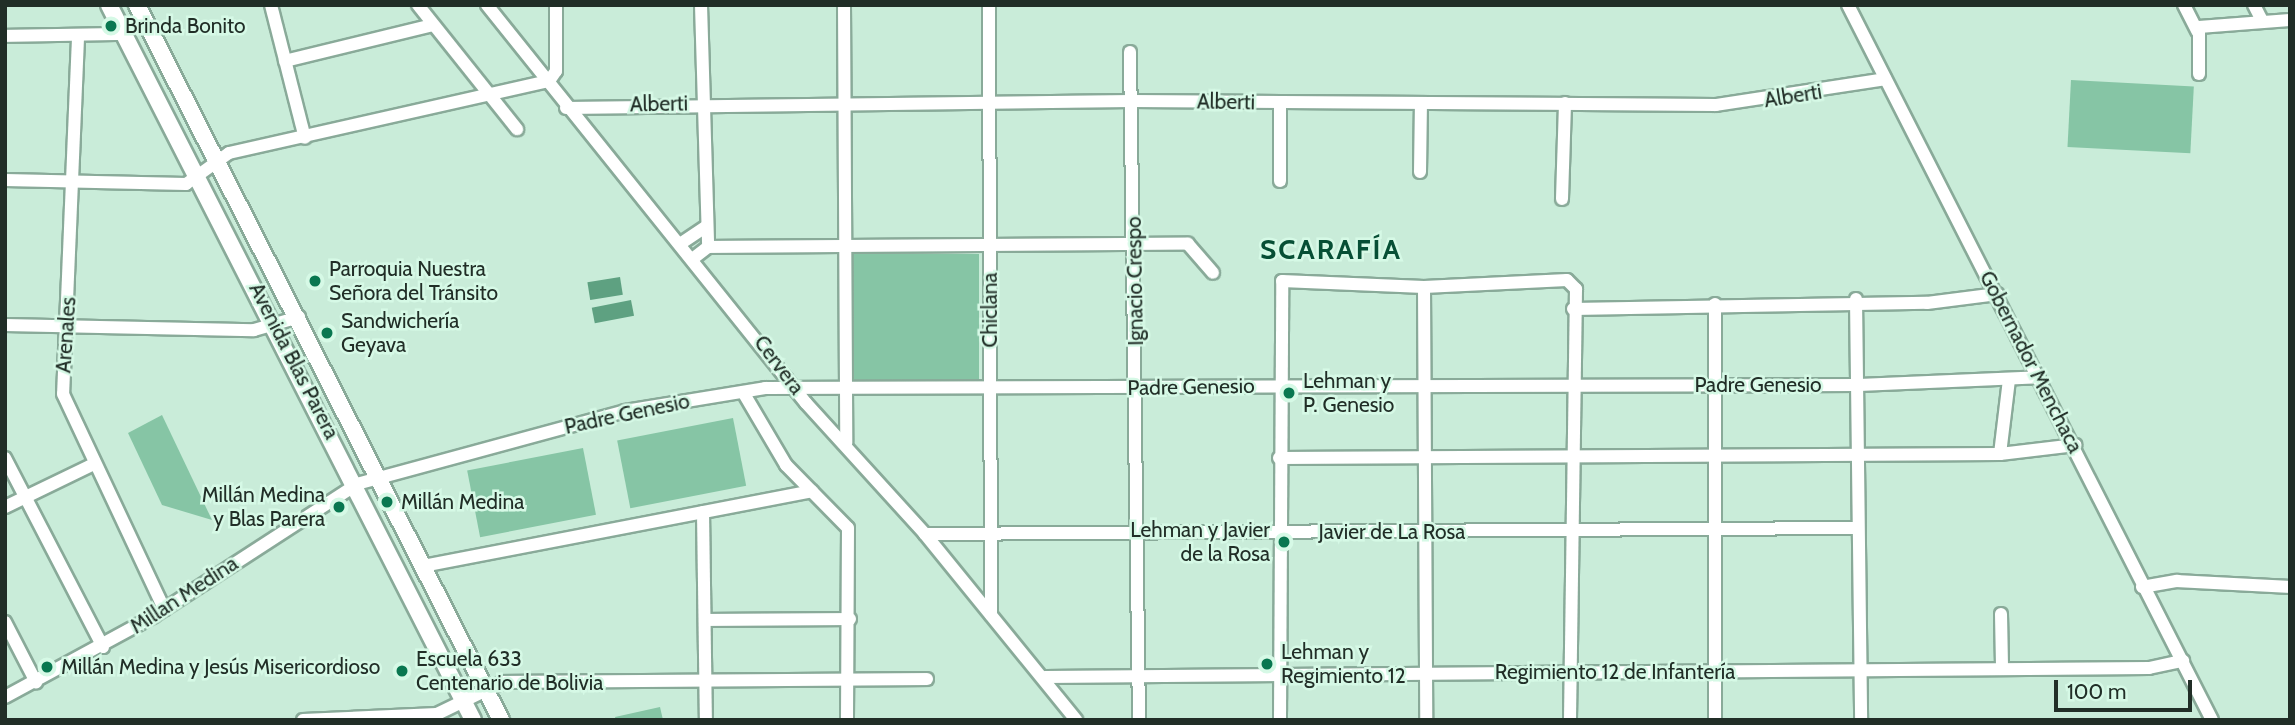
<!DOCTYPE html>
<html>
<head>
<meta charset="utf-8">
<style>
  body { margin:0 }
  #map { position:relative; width:2295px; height:725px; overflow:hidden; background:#c9ecd9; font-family:Cabin,sans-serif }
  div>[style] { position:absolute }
  .green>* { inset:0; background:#86c5a5; transform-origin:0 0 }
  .water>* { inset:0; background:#5ea181; transform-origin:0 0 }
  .roads { filter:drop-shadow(2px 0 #89aa99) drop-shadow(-2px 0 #89aa99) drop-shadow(0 2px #89aa99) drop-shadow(0 -2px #89aa99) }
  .minor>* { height:12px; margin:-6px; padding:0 6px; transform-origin:6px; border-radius:6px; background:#fff }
  .major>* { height:16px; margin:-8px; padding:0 8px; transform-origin:8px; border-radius:8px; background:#fff }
  .dots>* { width:19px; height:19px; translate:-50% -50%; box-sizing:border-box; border:4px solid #d6f9e6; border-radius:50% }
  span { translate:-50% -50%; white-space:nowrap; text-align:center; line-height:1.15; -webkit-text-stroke:5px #d6f9e6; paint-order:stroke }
  .poi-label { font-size:21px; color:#212e27 }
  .left { translate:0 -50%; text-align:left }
  .right { translate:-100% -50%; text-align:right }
  .street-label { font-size:21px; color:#212e27 }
  .district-label { font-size:28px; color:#074f35; font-weight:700; letter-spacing:2px }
  .frame { position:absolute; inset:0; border:7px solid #212e27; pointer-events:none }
  .scale { position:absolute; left:2054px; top:680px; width:138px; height:32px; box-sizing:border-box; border:4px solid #212e27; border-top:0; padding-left:9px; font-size:21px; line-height:24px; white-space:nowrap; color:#212e27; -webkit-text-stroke:5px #d6f9e6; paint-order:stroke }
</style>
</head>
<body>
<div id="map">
  <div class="green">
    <i style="left:2071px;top:80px;width:123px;height:67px;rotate:3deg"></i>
    <i style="left:979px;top:254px;width:126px;height:127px;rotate:90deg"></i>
    <i style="clip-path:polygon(162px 415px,212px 520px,162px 505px,128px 433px)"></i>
    <i style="left:733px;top:418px;width:69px;height:118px;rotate:79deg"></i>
    <i style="left:583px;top:448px;width:68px;height:118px;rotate:79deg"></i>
    <i style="clip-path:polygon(660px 707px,663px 720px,616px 720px,615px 717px)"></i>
  </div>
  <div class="water">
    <i style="left:620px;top:277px;width:18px;height:33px;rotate:81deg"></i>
    <i style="left:631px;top:300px;width:16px;height:40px;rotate:79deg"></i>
  </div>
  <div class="roads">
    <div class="minor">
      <i style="left:271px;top:5px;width:137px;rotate:75.7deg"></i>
      <i style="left:418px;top:5px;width:159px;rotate:51.4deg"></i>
      <i style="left:487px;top:5px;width:510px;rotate:51.29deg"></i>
      <i style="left:806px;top:403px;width:177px;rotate:47.7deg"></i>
      <i style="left:925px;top:534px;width:240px;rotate:50.9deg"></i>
      <i style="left:701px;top:5px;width:242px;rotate:88.3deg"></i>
      <i style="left:844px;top:5px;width:438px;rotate:89.7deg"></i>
      <i style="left:989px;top:5px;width:610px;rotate:89.81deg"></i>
      <i style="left:1848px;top:5px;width:802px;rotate:63.02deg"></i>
      <i style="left:2184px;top:5px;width:30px;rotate:63deg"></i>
      <i style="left:2254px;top:5px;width:18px;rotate:63deg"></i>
      <i style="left:5px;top:36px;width:120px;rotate:-1deg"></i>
      <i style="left:78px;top:38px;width:356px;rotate:92.4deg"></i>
      <i style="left:63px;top:394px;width:238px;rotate:64.8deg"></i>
      <i style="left:1130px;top:52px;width:668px;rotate:89.23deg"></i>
      <i style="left:285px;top:61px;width:152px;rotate:-13.7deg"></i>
      <i style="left:2199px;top:74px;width:47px;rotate:-90deg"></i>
      <i style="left:2199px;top:27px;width:91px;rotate:-4.4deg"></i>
      <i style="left:566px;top:108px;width:566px;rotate:-0.71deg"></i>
      <i style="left:1132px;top:101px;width:584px;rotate:0.39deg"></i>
      <i style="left:1716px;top:105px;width:171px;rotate:-8.7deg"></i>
      <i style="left:1420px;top:172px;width:69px;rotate:-89.2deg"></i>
      <i style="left:5px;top:180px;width:181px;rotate:1.3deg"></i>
      <i style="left:186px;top:184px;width:53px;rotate:-35.8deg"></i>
      <i style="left:229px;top:153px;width:328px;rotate:-12.7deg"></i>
      <i style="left:549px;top:81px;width:12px;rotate:-55deg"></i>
      <i style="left:556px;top:71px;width:66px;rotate:-90deg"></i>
      <i style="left:1280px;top:181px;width:79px;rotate:-90deg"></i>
      <i style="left:1562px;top:199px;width:96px;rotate:-88.2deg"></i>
      <i style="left:683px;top:242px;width:27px;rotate:-34deg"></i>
      <i style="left:695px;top:257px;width:16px;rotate:-38deg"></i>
      <i style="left:708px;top:247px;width:480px;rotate:-0.4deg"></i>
      <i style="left:1188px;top:244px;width:38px;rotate:49deg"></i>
      <i style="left:1424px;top:287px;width:433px;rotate:89.7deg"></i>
      <i style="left:1856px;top:299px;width:421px;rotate:89.3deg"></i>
      <i style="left:1715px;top:304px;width:416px;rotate:90deg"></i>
      <i style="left:1573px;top:309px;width:354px;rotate:-1deg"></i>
      <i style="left:1927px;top:303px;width:71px;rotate:-7.3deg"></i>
      <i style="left:5px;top:325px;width:249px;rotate:1.2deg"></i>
      <i style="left:254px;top:330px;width:47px;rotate:-16.1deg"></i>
      <i style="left:743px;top:392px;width:85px;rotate:59.5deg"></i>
      <i style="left:786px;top:465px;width:88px;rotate:45.5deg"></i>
      <i style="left:848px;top:528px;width:192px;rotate:90.3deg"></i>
      <i style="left:2000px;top:454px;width:75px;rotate:-83.1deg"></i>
      <i style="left:5px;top:458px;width:213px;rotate:62.6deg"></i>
      <i style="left:1279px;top:458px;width:721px;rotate:-0.32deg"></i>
      <i style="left:2000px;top:454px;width:76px;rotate:-6.8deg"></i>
      <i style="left:5px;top:507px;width:99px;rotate:-25.8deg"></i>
      <i style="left:703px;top:512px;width:208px;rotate:89.2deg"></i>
      <i style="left:925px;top:534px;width:933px;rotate:-0.37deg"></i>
      <i style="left:423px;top:566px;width:396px;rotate:-10.9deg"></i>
      <i style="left:2142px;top:587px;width:36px;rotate:-10deg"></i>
      <i style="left:2177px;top:581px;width:113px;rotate:3deg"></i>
      <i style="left:2001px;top:614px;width:54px;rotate:88.9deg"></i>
      <i style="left:705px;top:620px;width:145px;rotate:-0.4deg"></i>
      <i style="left:5px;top:622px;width:68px;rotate:62.7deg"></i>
      <i style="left:1045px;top:677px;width:1104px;rotate:-0.47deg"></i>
      <i style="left:2149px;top:668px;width:35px;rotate:-12deg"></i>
      <i style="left:5px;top:697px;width:170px;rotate:-28.5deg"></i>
      <i style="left:154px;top:616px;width:242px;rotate:-33deg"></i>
      <i style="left:357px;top:484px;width:278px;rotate:-15.2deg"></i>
      <i style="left:625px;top:411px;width:142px;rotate:-9.3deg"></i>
      <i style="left:765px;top:388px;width:1094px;rotate:-0.16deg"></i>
      <i style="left:1859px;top:385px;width:180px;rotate:-2.5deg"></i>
      <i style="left:303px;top:720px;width:134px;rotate:-2.6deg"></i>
      <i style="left:437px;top:714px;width:73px;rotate:-25.9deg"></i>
      <i style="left:503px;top:682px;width:424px;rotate:-0.4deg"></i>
      <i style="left:1280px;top:720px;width:439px;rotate:-89.7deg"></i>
      <i style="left:1282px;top:281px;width:142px;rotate:2.4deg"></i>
      <i style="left:1424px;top:287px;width:143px;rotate:-2.8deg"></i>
      <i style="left:1567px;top:280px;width:13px;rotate:45deg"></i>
      <i style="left:1576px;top:289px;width:431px;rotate:90.8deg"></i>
    </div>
    <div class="major">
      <i style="left:109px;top:5px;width:802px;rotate:63.02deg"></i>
      <i style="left:137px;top:5px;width:802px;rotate:63.02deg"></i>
    </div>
  </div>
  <div class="dots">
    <i style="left:111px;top:26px;background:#097750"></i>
    <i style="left:315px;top:281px;background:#097750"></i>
    <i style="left:327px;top:333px;background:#097750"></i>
    <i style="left:1289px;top:393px;background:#097750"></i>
    <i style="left:387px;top:502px;background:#097750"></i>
    <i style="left:339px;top:507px;background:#097750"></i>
    <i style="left:1284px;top:542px;background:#097750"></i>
    <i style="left:1267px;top:664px;background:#097750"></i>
    <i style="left:47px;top:667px;background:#097750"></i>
    <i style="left:402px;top:671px;background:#097750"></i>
  </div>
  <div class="poi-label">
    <span class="left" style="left:125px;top:26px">Brinda Bonito</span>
    <span class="left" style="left:329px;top:281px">Parroquia Nuestra<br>Señora del Tránsito</span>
    <span class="left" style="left:341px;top:333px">Sandwichería<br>Geyava</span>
    <span class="left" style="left:1303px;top:393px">Lehman y<br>P. Genesio</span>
    <span class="right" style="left:325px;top:507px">Millán Medina<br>y Blas Parera</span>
    <span class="left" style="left:401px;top:502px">Millán Medina</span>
    <span class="right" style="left:1270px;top:542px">Lehman y Javier<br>de la Rosa</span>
    <span class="left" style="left:1281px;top:664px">Lehman y<br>Regimiento 12</span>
    <span class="left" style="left:416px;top:671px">Escuela 633<br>Centenario de Bolivia</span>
    <span class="left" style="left:61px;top:667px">Millán Medina y Jesús Misericordioso</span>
  </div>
  <div class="street-label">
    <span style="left:1793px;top:96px;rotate:-9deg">Alberti</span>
    <span style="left:1226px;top:102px;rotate:1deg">Alberti</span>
    <span style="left:659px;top:104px;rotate:-1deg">Alberti</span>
    <span style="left:1135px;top:281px;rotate:-91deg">Ignacio Crespo</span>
    <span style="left:990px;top:310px;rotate:-90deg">Chiclana</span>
    <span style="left:66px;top:335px;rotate:-86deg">Arenales</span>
    <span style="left:294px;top:361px;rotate:63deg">Avenida Blas Parera</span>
    <span style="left:2031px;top:362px;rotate:63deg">Gobernador Menchaca</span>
    <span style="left:779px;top:365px;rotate:53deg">Cervera</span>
    <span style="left:1758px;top:385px">Padre Genesio</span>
    <span style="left:1191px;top:387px;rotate:-1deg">Padre Genesio</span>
    <span style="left:627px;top:414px;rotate:-12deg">Padre Genesio</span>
    <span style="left:1392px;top:532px">Javier de La Rosa</span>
    <span style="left:184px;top:595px;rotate:-33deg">Millan Medina</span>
    <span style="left:1615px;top:672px">Regimiento 12 de Infantería</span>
  </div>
  <div class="district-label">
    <span style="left:1331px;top:249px">SCARAFÍA</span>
  </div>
  <div class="frame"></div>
  <div class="scale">100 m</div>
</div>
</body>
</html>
